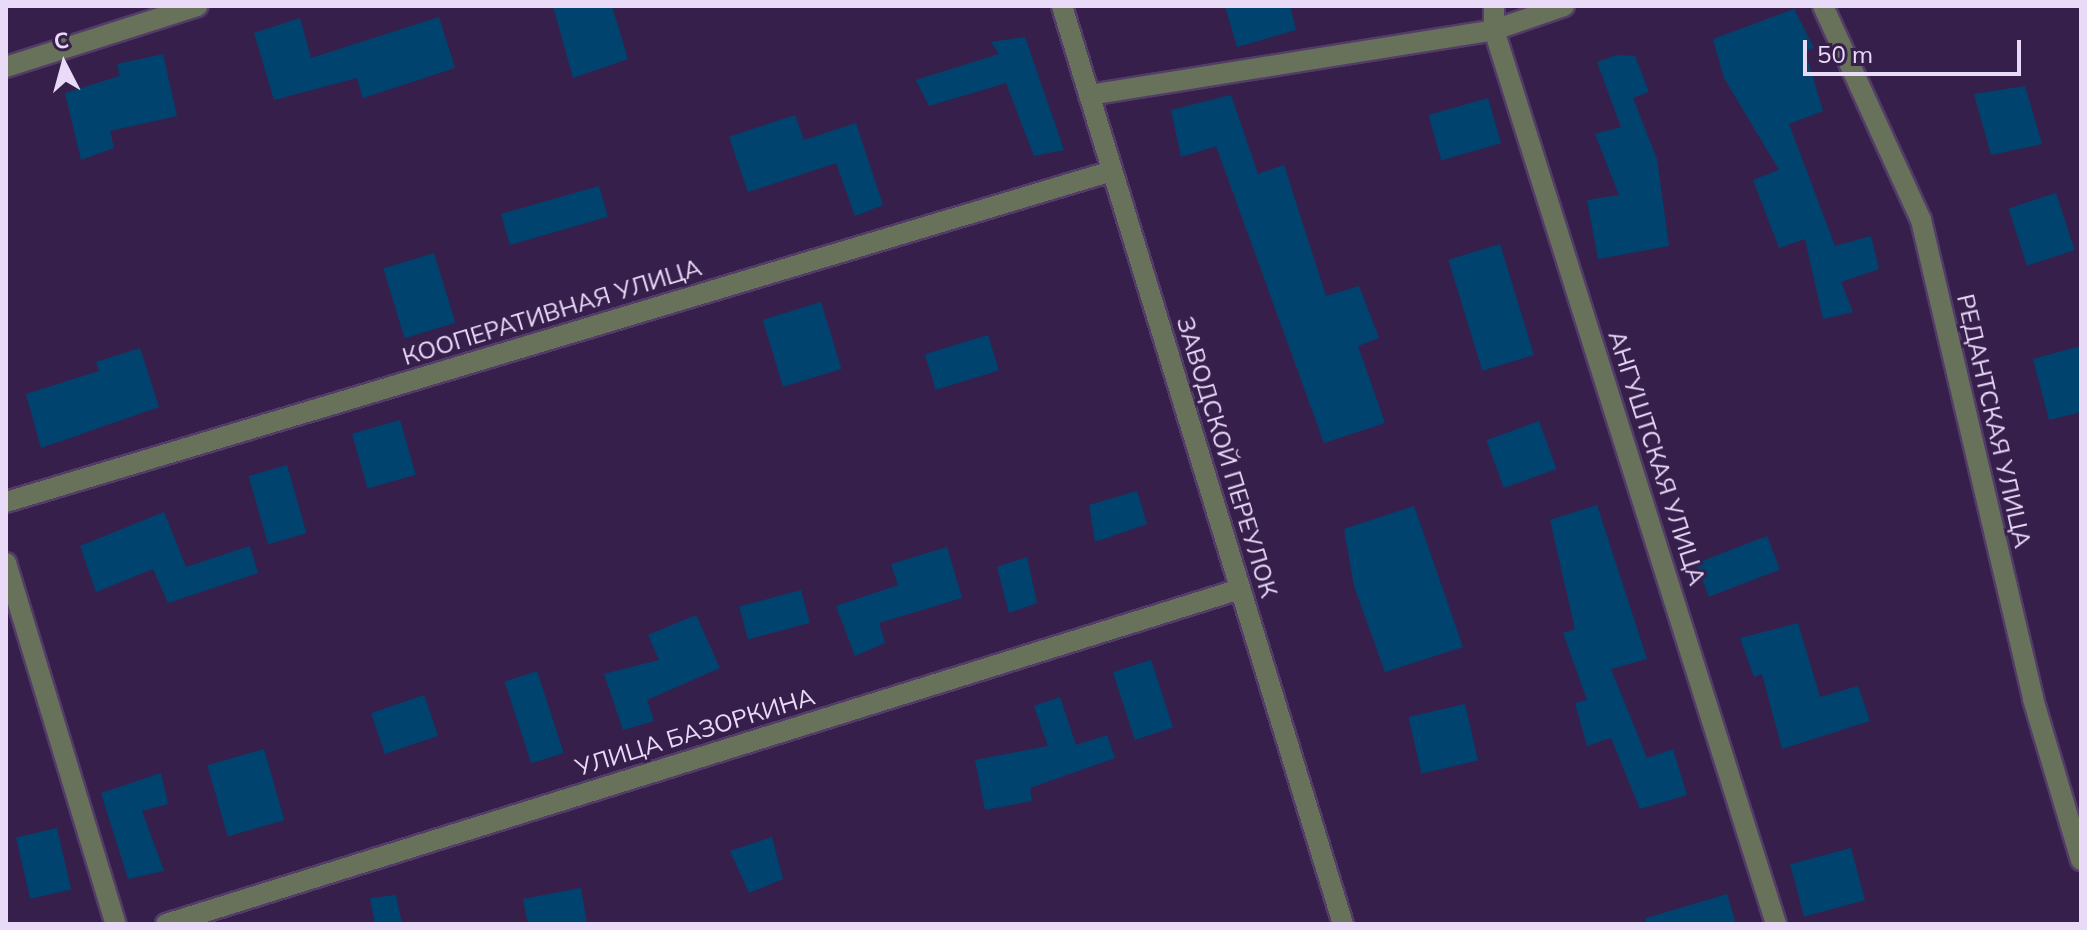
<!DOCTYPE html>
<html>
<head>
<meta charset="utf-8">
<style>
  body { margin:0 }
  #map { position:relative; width:2087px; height:930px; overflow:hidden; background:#371f4c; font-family:Mulish,sans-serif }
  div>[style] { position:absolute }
  .building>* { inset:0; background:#01436f; transform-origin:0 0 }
  .roads { filter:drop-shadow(2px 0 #533d68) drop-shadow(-2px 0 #533d68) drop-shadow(0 2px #533d68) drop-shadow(0 -2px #533d68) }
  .minor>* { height:20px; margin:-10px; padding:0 10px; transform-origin:10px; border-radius:10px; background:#68725b }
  span { translate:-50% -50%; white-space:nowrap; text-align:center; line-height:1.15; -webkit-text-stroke:6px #371f4c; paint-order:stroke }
  .street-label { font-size:24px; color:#e9dbf8 }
  .frame { position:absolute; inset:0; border:8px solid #e9dbf8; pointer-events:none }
  .north { position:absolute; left:24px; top:24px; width:80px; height:80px; -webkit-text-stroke:6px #371f4c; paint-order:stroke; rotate:354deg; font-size:22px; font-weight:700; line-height:32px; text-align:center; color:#e9dbf8 }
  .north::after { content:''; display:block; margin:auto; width:28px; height:36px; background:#e9dbf8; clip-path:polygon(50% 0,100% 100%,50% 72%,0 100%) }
  .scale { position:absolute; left:1803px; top:40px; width:218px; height:36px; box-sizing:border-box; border:4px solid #e9dbf8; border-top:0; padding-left:10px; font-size:24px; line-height:28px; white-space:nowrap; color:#e9dbf8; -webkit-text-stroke:6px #371f4c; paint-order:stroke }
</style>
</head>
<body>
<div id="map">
  <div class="building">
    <i style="clip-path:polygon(553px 6px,612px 6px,628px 59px,573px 78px)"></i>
    <i style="clip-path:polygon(1225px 6px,1290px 6px,1296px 30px,1237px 47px)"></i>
    <i style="clip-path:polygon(1794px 9px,1814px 48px,1805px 51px,1823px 111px,1789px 124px,1835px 246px,1871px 236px,1879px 269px,1841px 282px,1853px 312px,1823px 319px,1805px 239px,1779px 248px,1753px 180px,1779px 170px,1724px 78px,1713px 39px)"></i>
    <i style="clip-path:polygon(439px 17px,455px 68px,363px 98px,357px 78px,274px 100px,254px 33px,300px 18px,311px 58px)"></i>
    <i style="clip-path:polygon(1025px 37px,1064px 150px,1034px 156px,1006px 83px,929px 106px,916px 80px,999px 54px,991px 42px)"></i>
    <i style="clip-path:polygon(163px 54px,177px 116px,110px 131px,114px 148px,81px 160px,65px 93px,120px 76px,117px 64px)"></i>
    <i style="clip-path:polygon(1617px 55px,1635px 56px,1649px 92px,1633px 98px,1657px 159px,1669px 246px,1598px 259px,1587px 200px,1619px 195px,1595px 134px,1621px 127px,1597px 62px)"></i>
    <i style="clip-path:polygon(2025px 86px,2042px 144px,1991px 155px,1974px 94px)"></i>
    <i style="clip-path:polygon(1231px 95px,1258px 174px,1284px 165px,1326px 296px,1359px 286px,1379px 338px,1358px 346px,1385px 423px,1324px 443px,1216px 146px,1181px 157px,1171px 110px)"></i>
    <i style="left:1488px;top:98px;width:47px;height:62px;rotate:74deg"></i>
    <i style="clip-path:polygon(795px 115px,804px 140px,856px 123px,883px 205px,855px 216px,836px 163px,748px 192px,729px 137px)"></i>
    <i style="left:599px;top:186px;width:32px;height:102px;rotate:74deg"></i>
    <i style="left:2056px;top:193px;width:60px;height:50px;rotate:72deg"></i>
    <i style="left:1500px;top:244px;width:116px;height:54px;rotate:73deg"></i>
    <i style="left:434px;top:253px;width:73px;height:53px;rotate:73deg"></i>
    <i style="left:821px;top:302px;width:70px;height:61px;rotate:73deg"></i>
    <i style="left:988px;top:335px;width:37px;height:66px;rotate:73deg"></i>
    <i style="clip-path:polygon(2081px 346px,2081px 412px,2049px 420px,2033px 359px)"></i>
    <i style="clip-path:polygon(140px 348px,159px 407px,41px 448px,26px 394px,99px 371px,96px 362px)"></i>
    <i style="left:400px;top:420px;width:57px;height:50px;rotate:74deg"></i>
    <i style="left:1539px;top:421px;width:51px;height:56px;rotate:70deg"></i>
    <i style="left:287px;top:465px;width:71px;height:40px;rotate:74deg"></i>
    <i style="clip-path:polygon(1137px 491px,1147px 524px,1095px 542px,1089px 505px)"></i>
    <i style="clip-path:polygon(1597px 505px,1647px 659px,1611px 669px,1647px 758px,1673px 749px,1687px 795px,1640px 809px,1611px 738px,1587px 746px,1575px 703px,1587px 700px,1563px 633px,1575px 629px,1550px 520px)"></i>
    <i style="clip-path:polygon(1414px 506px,1463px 647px,1385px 672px,1354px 586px,1344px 529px)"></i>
    <i style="clip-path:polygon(164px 512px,186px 567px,250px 546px,258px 573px,168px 603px,153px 569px,96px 592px,80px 546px)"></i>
    <i style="left:1767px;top:536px;width:36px;height:76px;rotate:69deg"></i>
    <i style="clip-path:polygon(947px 547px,962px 598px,879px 623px,885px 643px,855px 656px,836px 606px,898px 585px,891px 564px)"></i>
    <i style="clip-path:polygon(1027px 557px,1037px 603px,1009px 613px,997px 567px)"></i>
    <i style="left:801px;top:590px;width:34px;height:64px;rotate:75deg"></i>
    <i style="clip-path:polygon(696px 615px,720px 668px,647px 700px,654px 721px,623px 730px,604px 674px,659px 660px,648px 635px)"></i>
    <i style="clip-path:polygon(1798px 623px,1820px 697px,1858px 686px,1870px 721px,1782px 749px,1762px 674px,1754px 677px,1740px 638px)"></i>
    <i style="left:1151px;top:660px;width:71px;height:40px;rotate:72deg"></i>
    <i style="left:537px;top:671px;width:86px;height:34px;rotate:72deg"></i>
    <i style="left:424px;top:695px;width:43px;height:56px;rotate:71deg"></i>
    <i style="clip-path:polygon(1060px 697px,1076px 745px,1107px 735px,1115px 758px,1030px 788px,1032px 801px,985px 810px,975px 760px,1048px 746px,1034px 706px)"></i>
    <i style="left:1465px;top:704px;width:58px;height:58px;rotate:77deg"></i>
    <i style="left:264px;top:749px;width:74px;height:59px;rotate:74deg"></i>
    <i style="clip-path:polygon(161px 773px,168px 804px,142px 811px,164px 871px,128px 879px,101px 793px)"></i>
    <i style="left:57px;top:828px;width:63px;height:42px;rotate:77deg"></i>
    <i style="clip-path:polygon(772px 837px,783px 879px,749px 893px,730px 851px)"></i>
    <i style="left:1851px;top:848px;width:54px;height:63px;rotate:75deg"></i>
    <i style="clip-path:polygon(581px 888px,587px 924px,528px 924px,523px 899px)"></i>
    <i style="clip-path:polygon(1727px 894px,1736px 924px,1646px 924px,1646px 918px)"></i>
    <i style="clip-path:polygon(396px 895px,402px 924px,375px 924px,370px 898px)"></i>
  </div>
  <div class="roads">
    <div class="minor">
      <i style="left:1062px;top:6px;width:960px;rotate:72.98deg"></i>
      <i style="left:1494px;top:6px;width:24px;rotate:90deg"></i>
      <i style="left:1494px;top:30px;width:937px;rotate:72.49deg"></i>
      <i style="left:1823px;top:6px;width:235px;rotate:65.4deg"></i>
      <i style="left:1921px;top:220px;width:492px;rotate:76.8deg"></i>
      <i style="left:2033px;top:699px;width:168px;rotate:73.4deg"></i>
      <i style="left:6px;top:67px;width:201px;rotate:-17.7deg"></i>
      <i style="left:1089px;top:95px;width:410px;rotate:-9.1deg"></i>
      <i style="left:1494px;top:30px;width:74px;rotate:-18.9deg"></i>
      <i style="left:6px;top:502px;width:1154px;rotate:-16.66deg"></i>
      <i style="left:6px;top:563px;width:377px;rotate:73.1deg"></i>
      <i style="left:166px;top:924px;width:1125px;rotate:-17.32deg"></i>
    </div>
  </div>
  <div class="street-label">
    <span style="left:552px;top:312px;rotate:-17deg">КООПЕРАТИВНАЯ УЛИЦА</span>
    <span style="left:1994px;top:421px;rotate:77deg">РЕДАНТСКАЯ УЛИЦА</span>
    <span style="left:1227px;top:457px;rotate:73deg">ЗАВОДСКОЙ ПЕРЕУЛОК</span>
    <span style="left:1657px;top:458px;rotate:72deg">АНГУШТСКАЯ УЛИЦА</span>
    <span style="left:695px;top:732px;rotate:-17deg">УЛИЦА БАЗОРКИНА</span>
  </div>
  <div class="frame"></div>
  <div class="north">С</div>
  <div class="scale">50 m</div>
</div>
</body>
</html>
